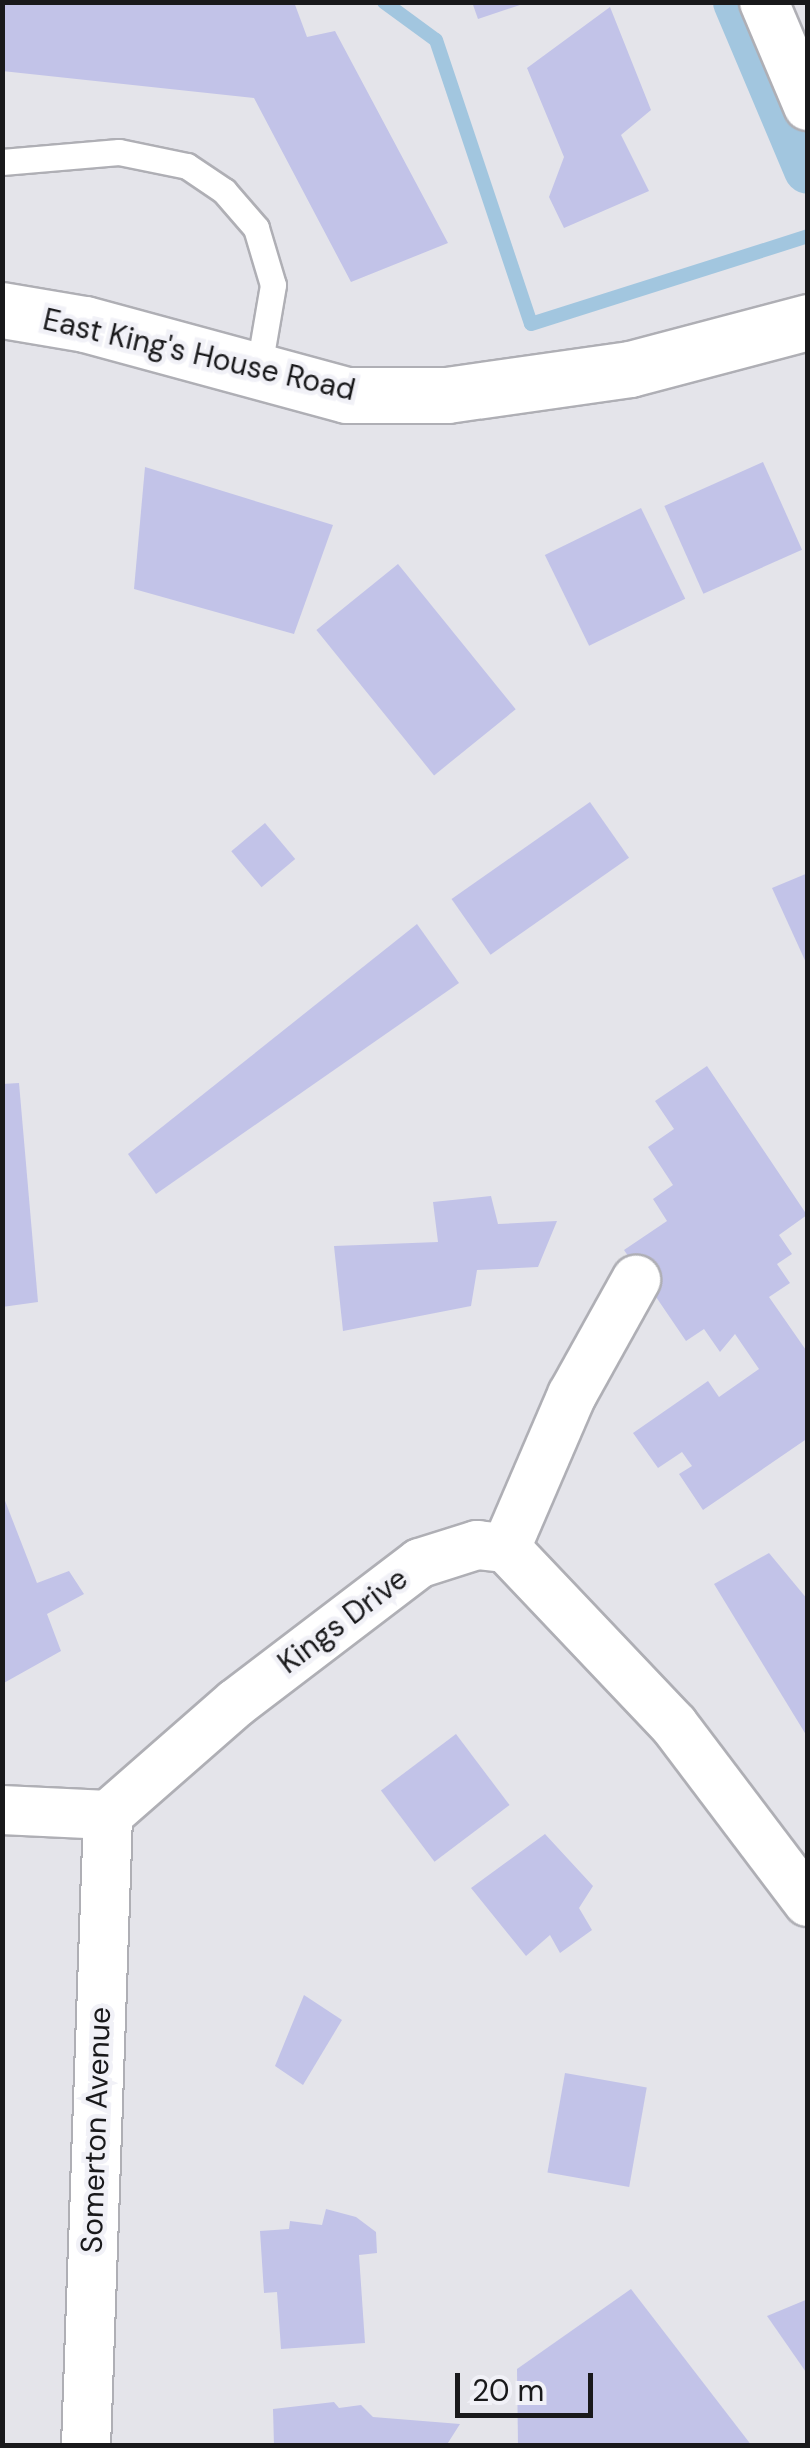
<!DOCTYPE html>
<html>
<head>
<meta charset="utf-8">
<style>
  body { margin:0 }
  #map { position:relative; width:810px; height:2448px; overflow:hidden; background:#e4e4ea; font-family:"DM Sans",sans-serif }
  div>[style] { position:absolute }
  .stream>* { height:14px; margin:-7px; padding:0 7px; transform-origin:7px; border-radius:7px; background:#a2c6df }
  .canal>* { height:48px; margin:-24px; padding:0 24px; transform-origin:24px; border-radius:24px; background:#a2c6df }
  .building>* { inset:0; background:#c2c3e8; transform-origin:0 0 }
  .roads { filter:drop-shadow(2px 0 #afafb5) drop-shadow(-2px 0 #afafb5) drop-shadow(0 2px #afafb5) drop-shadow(0 -2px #afafb5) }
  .service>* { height:25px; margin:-12.5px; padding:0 12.5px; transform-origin:12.5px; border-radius:12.5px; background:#fff }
  .minor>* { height:48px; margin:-24px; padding:0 24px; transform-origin:24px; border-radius:24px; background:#fff }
  .secondary>* { height:55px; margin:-27.5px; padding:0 27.5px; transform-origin:27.5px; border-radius:27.5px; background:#fff }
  span { translate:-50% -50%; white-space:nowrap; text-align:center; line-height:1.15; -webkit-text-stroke:9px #f1f1f7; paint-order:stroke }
  .street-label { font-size:30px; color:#19191b }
  .frame { position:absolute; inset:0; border:5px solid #19191b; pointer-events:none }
  .scale { position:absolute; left:455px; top:2373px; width:138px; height:45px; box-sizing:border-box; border:5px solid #19191b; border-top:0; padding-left:12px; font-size:30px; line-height:35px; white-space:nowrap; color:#19191b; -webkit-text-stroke:8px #f1f1f7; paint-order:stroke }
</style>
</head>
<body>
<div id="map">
  <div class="stream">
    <i style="left:384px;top:2px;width:64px;rotate:36.2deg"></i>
    <i style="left:436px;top:40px;width:299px;rotate:71.5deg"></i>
    <i style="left:531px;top:324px;width:291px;rotate:-17.6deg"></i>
  </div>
  <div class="canal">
    <i style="left:737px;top:2px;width:182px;rotate:67.1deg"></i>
  </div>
  <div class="building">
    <i style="clip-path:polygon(2px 2px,294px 2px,307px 37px,335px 31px,448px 243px,351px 282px,254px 98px,2px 71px)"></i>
    <i style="clip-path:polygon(472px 2px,526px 2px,526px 3px,478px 19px)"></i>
    <i style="clip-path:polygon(610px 7px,651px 110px,621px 135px,649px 191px,564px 228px,549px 197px,564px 157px,527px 68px)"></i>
    <i style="left:763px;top:462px;width:96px;height:108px;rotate:66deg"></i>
    <i style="clip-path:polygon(145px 467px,333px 525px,294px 634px,134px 589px)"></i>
    <i style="left:641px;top:508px;width:101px;height:107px;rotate:64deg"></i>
    <i style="left:398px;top:564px;width:187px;height:105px;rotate:51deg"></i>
    <i style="left:590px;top:802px;width:68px;height:169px;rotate:55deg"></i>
    <i style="left:265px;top:823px;width:47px;height:44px;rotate:50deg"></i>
    <i style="clip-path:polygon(808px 873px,808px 967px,772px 888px)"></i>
    <i style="clip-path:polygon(417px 924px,459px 983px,156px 1194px,128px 1154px)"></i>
    <i style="clip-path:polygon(707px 1066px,807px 1215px,779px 1235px,792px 1254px,777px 1264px,790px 1283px,769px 1297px,808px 1353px,808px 1438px,703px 1510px,679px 1474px,692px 1466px,682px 1452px,658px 1468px,633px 1433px,708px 1381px,719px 1397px,759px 1369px,735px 1334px,720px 1352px,704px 1329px,686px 1341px,624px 1250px,667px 1221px,653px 1199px,673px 1185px,648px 1147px,674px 1129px,655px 1101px)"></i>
    <i style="clip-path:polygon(19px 1083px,38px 1302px,2px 1307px,2px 1084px)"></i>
    <i style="clip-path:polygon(491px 1196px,498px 1224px,557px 1221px,538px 1267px,477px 1270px,471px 1306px,343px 1331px,334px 1246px,438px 1242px,433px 1202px)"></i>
    <i style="clip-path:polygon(2px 1493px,37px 1583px,69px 1571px,84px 1594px,47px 1614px,61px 1651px,2px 1684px)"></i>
    <i style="clip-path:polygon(769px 1553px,808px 1600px,808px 1738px,714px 1584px)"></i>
    <i style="left:456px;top:1734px;width:89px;height:94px;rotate:53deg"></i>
    <i style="clip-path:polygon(545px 1834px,593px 1886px,579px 1908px,592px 1930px,560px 1953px,550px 1935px,526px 1956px,471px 1888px)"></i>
    <i style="clip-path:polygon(304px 1995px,342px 2020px,303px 2085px,275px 2066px)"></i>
    <i style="left:565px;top:2073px;width:83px;height:101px;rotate:10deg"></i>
    <i style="clip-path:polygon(326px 2209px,356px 2217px,376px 2232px,377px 2253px,359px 2255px,365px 2343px,281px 2349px,277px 2292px,264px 2293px,260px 2231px,289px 2229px,290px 2221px,322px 2225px)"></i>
    <i style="clip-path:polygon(631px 2289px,752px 2446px,518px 2446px,517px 2369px)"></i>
    <i style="clip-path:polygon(808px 2299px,808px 2375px,767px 2316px)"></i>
    <i style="clip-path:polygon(334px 2402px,339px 2408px,361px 2405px,373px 2417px,460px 2424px,446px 2446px,274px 2446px,273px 2409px)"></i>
  </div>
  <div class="roads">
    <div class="service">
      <i style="left:2px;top:162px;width:117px;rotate:-4.9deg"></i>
      <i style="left:119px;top:152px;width:69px;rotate:11.6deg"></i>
      <i style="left:187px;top:166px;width:45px;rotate:34deg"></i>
      <i style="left:224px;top:191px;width:49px;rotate:49.1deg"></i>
      <i style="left:256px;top:228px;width:59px;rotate:73.4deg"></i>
      <i style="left:273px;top:285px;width:89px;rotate:99.7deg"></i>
    </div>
    <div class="minor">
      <i style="left:764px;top:2px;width:113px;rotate:67.1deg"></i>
      <i style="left:506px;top:1548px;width:167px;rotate:-66.7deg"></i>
      <i style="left:572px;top:1395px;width:132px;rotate:-60.9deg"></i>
      <i style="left:2px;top:1810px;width:106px;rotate:2.7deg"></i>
      <i style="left:108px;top:1815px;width:170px;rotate:-41.2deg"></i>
      <i style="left:236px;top:1703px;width:231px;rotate:-37.3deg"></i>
      <i style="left:420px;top:1563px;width:60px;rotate:-17.5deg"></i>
      <i style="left:477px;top:1545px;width:29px;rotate:6deg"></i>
      <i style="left:506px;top:1548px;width:244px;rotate:46.5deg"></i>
      <i style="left:674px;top:1725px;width:222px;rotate:52.9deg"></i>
      <i style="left:86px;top:2446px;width:631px;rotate:-88deg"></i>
    </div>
    <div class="secondary">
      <i style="left:2px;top:310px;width:84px;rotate:9.6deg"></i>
      <i style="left:85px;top:324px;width:271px;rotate:15.2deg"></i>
      <i style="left:347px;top:395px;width:100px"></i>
      <i style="left:447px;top:395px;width:185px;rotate:-8.1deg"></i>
      <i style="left:630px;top:369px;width:184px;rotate:-14.8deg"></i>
    </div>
  </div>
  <div class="street-label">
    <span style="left:199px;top:355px;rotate:13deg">East King's House Road</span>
    <span style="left:343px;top:1621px;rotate:-37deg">Kings Drive</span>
    <span style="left:96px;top:2130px;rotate:-88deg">Somerton Avenue</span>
  </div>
  <div class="frame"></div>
  <div class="scale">20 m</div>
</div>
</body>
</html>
